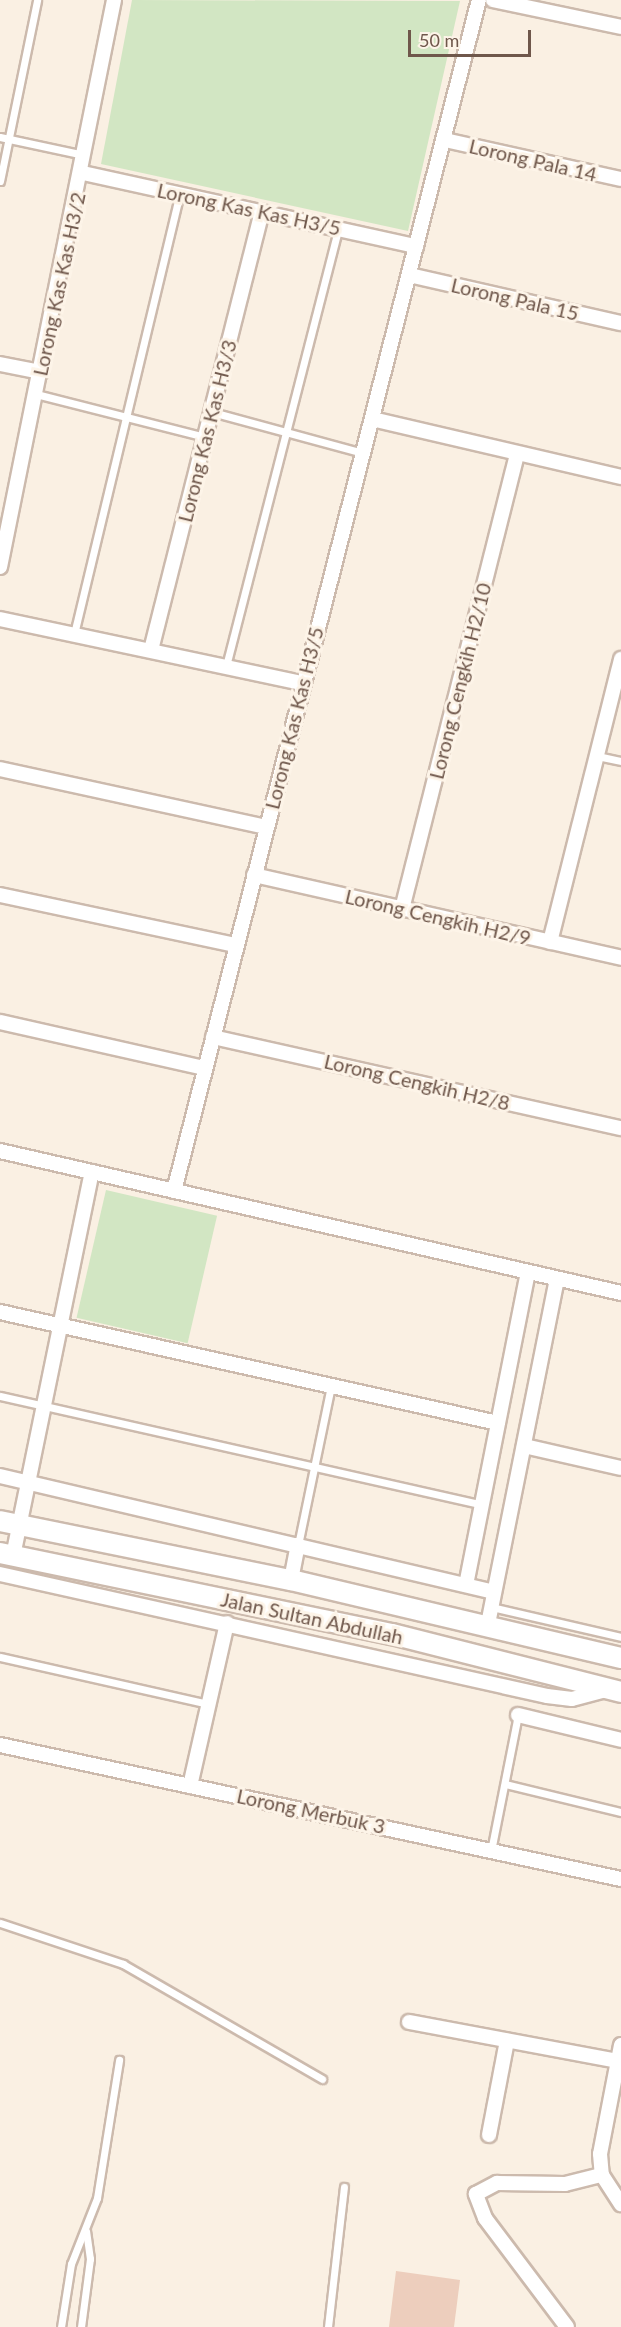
<!DOCTYPE html>
<html>
<head>
<meta charset="utf-8">
<style>
  body { margin:0 }
  #map { position:relative; width:621px; height:2327px; overflow:hidden; background:#faf0e3; font-family:Lato,sans-serif }
  div>[style] { position:absolute }
  .green>* { inset:0; background:#d2e6c3; transform-origin:0 0 }
  .building>* { inset:0; background:#edcebd }
  .roads { filter:drop-shadow(2px 0 #ccbaad) drop-shadow(-2px 0 #ccbaad) drop-shadow(0 2px #ccbaad) drop-shadow(0 -2px #ccbaad) }
  .lane>* { height:7px; margin:-3.5px; padding:0 3.5px; transform-origin:3.5px; border-radius:3.5px; background:#fff }
  .street>* { height:14px; margin:-7px; padding:0 7px; transform-origin:7px; border-radius:7px; background:#fff }
  .secondary>* { height:20px; margin:-10px; padding:0 10px; transform-origin:10px; border-radius:10px; background:#fff }
  span { translate:-50% -50%; white-space:nowrap; text-align:center; line-height:1.15; -webkit-text-stroke:6px #fdf4e8; paint-order:stroke }
  .street-label { font-size:20px; color:#6f574b }
  .scale { position:absolute; left:408px; top:30px; width:123px; height:27px; box-sizing:border-box; border:3px solid #6f574b; border-top:0; padding-left:8px; font-size:18px; line-height:21px; white-space:nowrap; color:#6f574b; -webkit-text-stroke:4px #fdf4e8; paint-order:stroke }
</style>
</head>
<body>
<div id="map">
  <div class="green">
    <i style="clip-path:polygon(132px 0,460px 1px,408px 231px,101px 164px)"></i>
    <i style="left:106px;top:1190px;width:114px;height:131px;rotate:13deg"></i>
  </div>
  <div class="building">
    <i style="clip-path:polygon(396px 2271px,460px 2280px,454px 2327px,389px 2327px)"></i>
  </div>
  <div class="roads">
    <div class="lane">
      <i style="left:0;top:137px;width:86px;rotate:12.1deg"></i>
      <i style="left:0;top:181px;width:185px;rotate:-78.4deg"></i>
      <i style="left:36px;top:394px;width:174px;rotate:14.3deg"></i>
      <i style="left:212px;top:412px;width:156px;rotate:15.2deg"></i>
      <i style="left:74px;top:634px;width:453px;rotate:-76.5deg"></i>
      <i style="left:226px;top:666px;width:451px;rotate:-75.6deg"></i>
      <i style="left:597px;top:756px;width:25px;rotate:12deg"></i>
      <i style="left:0;top:1396px;width:494px;rotate:12.7deg"></i>
      <i style="left:298px;top:1545px;width:162px;rotate:-78.3deg"></i>
      <i style="left:491px;top:1607px;width:133px;rotate:13deg"></i>
      <i style="left:0;top:1657px;width:214px;rotate:12.7deg"></i>
      <i style="left:505px;top:1784px;width:119px;rotate:13.6deg"></i>
      <i style="left:491px;top:1851px;width:139px;rotate:-78.8deg"></i>
      <i style="left:0;top:1923px;width:130px;rotate:18.4deg"></i>
      <i style="left:123px;top:1964px;width:230px;rotate:30deg"></i>
      <i style="left:61px;top:2327px;width:64px;rotate:-81deg"></i>
      <i style="left:71px;top:2264px;width:71px;rotate:-68.5deg"></i>
      <i style="left:97px;top:2198px;width:140px;rotate:-80.9deg"></i>
      <i style="left:81px;top:2327px;width:69px;rotate:-82.5deg"></i>
      <i style="left:90px;top:2259px;width:28px;rotate:-98deg"></i>
      <i style="left:328px;top:2327px;width:141px;rotate:-83.5deg"></i>
    </div>
    <div class="street">
      <i style="left:493px;top:0;width:131px;rotate:11.9deg"></i>
      <i style="left:445px;top:140px;width:180px;rotate:12.5deg"></i>
      <i style="left:83px;top:173px;width:341px;rotate:12.4deg"></i>
      <i style="left:409px;top:275px;width:217px;rotate:12.8deg"></i>
      <i style="left:0;top:364px;width:42px;rotate:11deg"></i>
      <i style="left:372px;top:419px;width:256px;rotate:13.1deg"></i>
      <i style="left:0;top:567px;width:578px;rotate:-78.63deg"></i>
      <i style="left:0;top:619px;width:309px;rotate:12deg"></i>
      <i style="left:151px;top:650px;width:452px;rotate:-75.8deg"></i>
      <i style="left:0;top:769px;width:273px;rotate:12.3deg"></i>
      <i style="left:254px;top:875px;width:376px;rotate:12.7deg"></i>
      <i style="left:0;top:895px;width:241px;rotate:12deg"></i>
      <i style="left:402px;top:909px;width:469px;rotate:-75.8deg"></i>
      <i style="left:550px;top:942px;width:292px;rotate:-75.9deg"></i>
      <i style="left:0;top:1022px;width:209px;rotate:12.7deg"></i>
      <i style="left:213px;top:1037px;width:418px;rotate:12.6deg"></i>
      <i style="left:0;top:1151px;width:637px;rotate:12.88deg"></i>
      <i style="left:174px;top:1191px;width:1229px;rotate:-75.64deg"></i>
      <i style="left:0;top:1312px;width:510px;rotate:12.57deg"></i>
      <i style="left:524px;top:1446px;width:99px;rotate:12.8deg"></i>
      <i style="left:0;top:1476px;width:507px;rotate:13.21deg"></i>
      <i style="left:13px;top:1556px;width:392px;rotate:-78.4deg"></i>
      <i style="left:0;top:1574px;width:560px;rotate:12.57deg"></i>
      <i style="left:547px;top:1696px;width:25px;rotate:7deg"></i>
      <i style="left:572px;top:1699px;width:38px;rotate:-15deg"></i>
      <i style="left:291px;top:1580px;width:36px;rotate:-79deg"></i>
      <i style="left:466px;top:1585px;width:319px;rotate:-78.8deg"></i>
      <i style="left:488px;top:1624px;width:352px;rotate:-78.7deg"></i>
      <i style="left:518px;top:1715px;width:106px;rotate:13.6deg"></i>
      <i style="left:0;top:1745px;width:635px;rotate:12.18deg"></i>
      <i style="left:190px;top:1786px;width:167px;rotate:-77.2deg"></i>
      <i style="left:409px;top:2022px;width:213px;rotate:10.6deg"></i>
      <i style="left:621px;top:2045px;width:111px;rotate:100.9deg"></i>
      <i style="left:600px;top:2154px;width:21px;rotate:85deg"></i>
      <i style="left:602px;top:2175px;width:35px;rotate:57deg"></i>
      <i style="left:489px;top:2135px;width:96px;rotate:-79.2deg"></i>
      <i style="left:567px;top:2327px;width:136px;rotate:-127deg"></i>
      <i style="left:485px;top:2218px;width:26px;rotate:-111deg"></i>
      <i style="left:476px;top:2194px;width:24px;rotate:-28deg"></i>
      <i style="left:497px;top:2183px;width:68px;rotate:0.8deg"></i>
      <i style="left:565px;top:2184px;width:38px;rotate:-14deg"></i>
    </div>
    <div class="secondary">
      <i style="left:0;top:1521px;width:297px;rotate:11.5deg"></i>
      <i style="left:291px;top:1580px;width:339px;rotate:13.3deg"></i>
      <i style="left:0;top:1553px;width:400px;rotate:11.7deg"></i>
      <i style="left:392px;top:1634px;width:236px;rotate:14.2deg"></i>
    </div>
  </div>
  <div class="street-label">
    <span style="left:533px;top:160px;rotate:13deg">Lorong Pala 14</span>
    <span style="left:249px;top:209px;rotate:12deg">Lorong Kas Kas H3/5</span>
    <span style="left:59px;top:284px;rotate:-78deg">Lorong Kas Kas H3/2</span>
    <span style="left:515px;top:299px;rotate:13deg">Lorong Pala 15</span>
    <span style="left:207px;top:431px;rotate:-76deg">Lorong Kas Kas H3/3</span>
    <span style="left:460px;top:681px;rotate:-76deg">Lorong Cengkih H2/10</span>
    <span style="left:294px;top:718px;rotate:-76deg">Lorong Kas Kas H3/5</span>
    <span style="left:438px;top:917px;rotate:13deg">Lorong Cengkih H2/9</span>
    <span style="left:417px;top:1082px;rotate:13deg">Lorong Cengkih H2/8</span>
    <span style="left:312px;top:1618px;rotate:12deg">Jalan Sultan Abdullah</span>
    <span style="left:311px;top:1811px;rotate:12deg">Lorong Merbuk 3</span>
  </div>
  <div class="scale">50 m</div>
</div>
</body>
</html>
